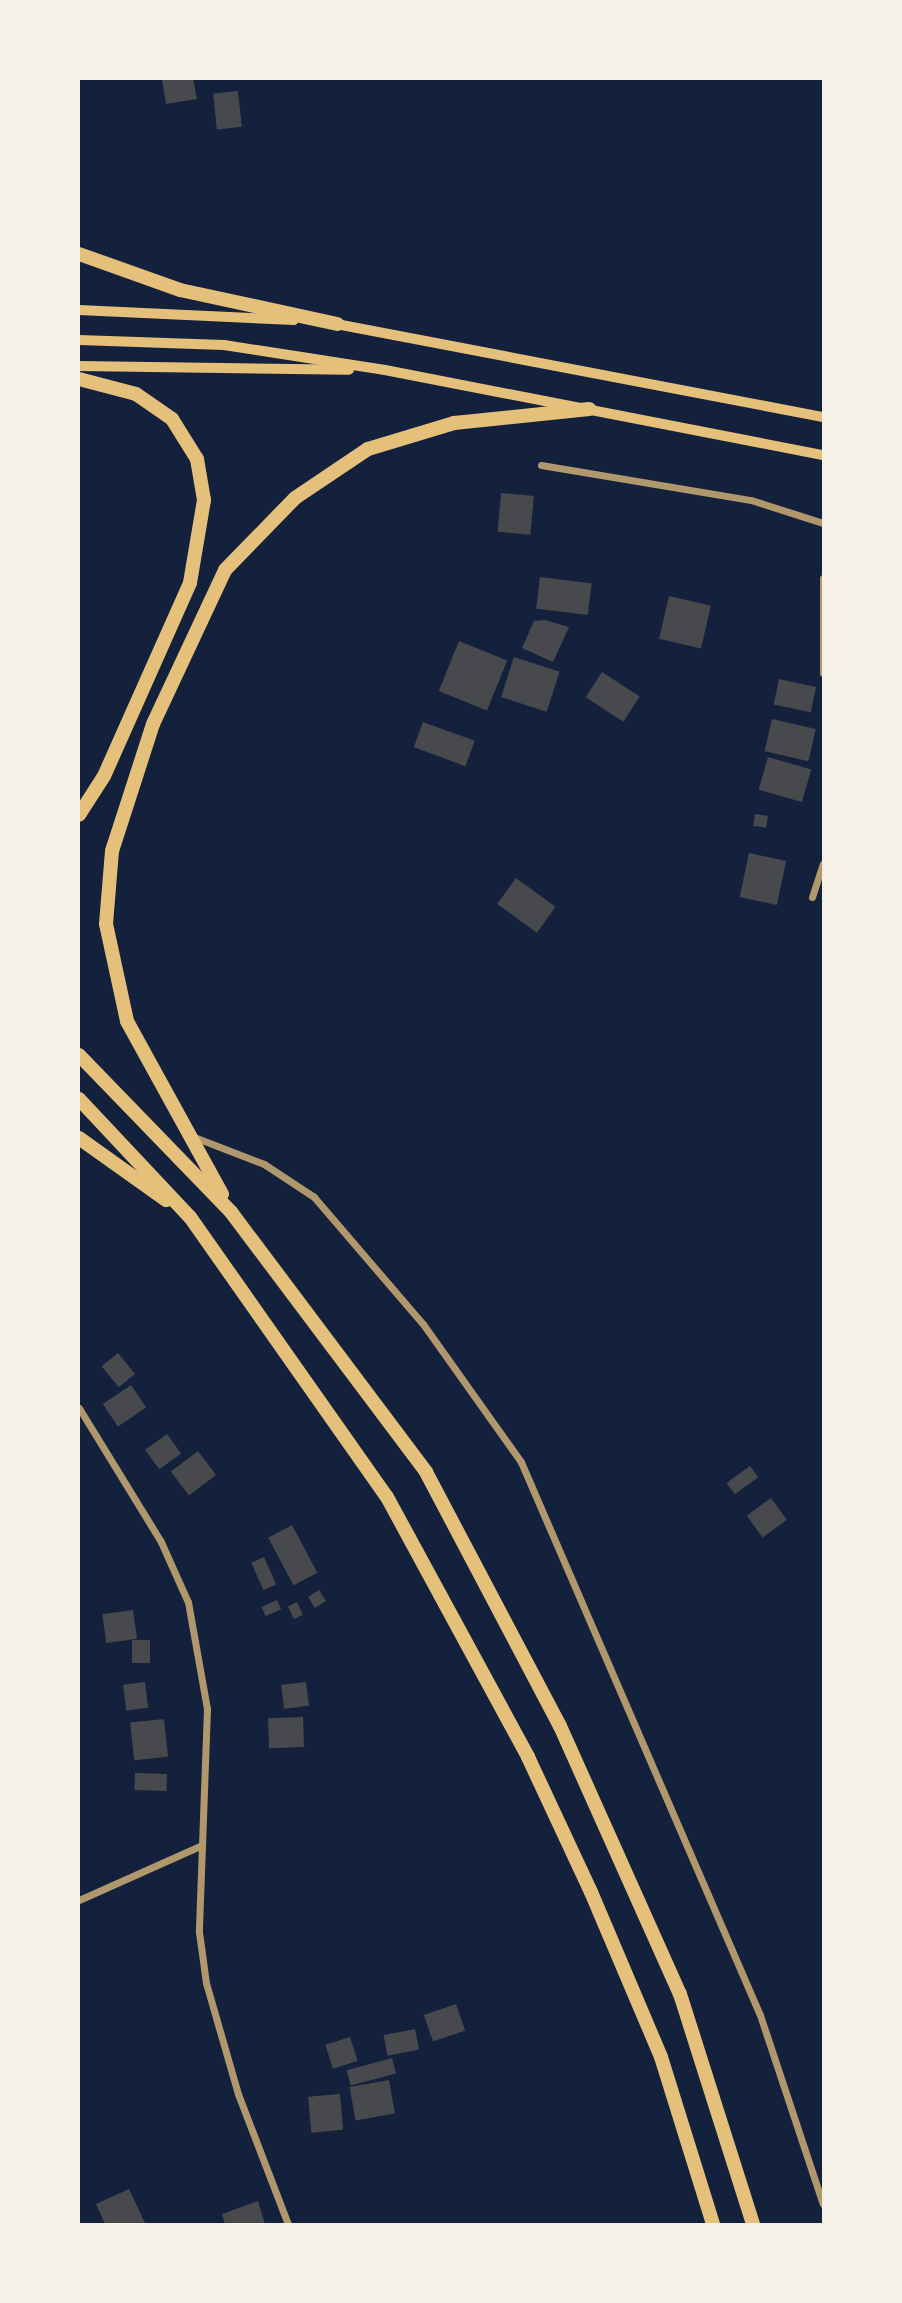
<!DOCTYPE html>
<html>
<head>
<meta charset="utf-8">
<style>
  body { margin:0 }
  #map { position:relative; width:902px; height:2303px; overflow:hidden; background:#14213d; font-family:"Space Grotesk",sans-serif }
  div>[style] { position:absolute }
  .building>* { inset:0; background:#48494c; transform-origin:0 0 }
  .minor>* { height:7px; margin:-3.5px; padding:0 3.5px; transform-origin:3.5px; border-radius:3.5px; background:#b1986c }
  .secondary>* { height:10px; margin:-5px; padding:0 5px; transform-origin:5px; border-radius:5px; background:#e5c07b }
  .motorway>* { height:14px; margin:-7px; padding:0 7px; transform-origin:7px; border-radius:7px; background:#e5c07b }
  span { translate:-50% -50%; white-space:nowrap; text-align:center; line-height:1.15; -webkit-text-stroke:6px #f6f1e7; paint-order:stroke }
  .frame { position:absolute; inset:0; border:80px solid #f6f1e7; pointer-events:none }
</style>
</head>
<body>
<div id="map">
  <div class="building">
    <i style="clip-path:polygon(162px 79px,193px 79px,197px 99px,166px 104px)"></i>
    <i style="left:238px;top:91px;width:36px;height:25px;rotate:84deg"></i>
    <i style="left:501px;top:493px;width:33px;height:39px;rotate:5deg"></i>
    <i style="left:540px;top:577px;width:52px;height:32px;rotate:7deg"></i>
    <i style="left:669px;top:596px;width:43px;height:44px;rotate:13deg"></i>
    <i style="clip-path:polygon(545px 620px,569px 627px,553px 662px,522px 648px,534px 621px)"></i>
    <i style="left:459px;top:641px;width:52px;height:54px;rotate:22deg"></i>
    <i style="left:514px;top:657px;width:48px;height:42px;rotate:18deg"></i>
    <i style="left:602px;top:672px;width:45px;height:30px;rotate:33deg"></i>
    <i style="left:779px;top:679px;width:38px;height:26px;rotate:12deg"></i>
    <i style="left:772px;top:719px;width:45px;height:33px;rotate:13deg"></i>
    <i style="left:423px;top:722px;width:55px;height:27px;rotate:20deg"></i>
    <i style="left:768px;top:757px;width:45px;height:34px;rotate:16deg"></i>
    <i style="left:755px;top:814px;width:13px;height:12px;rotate:9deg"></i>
    <i style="left:749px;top:853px;width:38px;height:45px;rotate:12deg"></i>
    <i style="left:516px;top:878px;width:49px;height:32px;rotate:36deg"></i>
    <i style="left:118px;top:1353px;width:27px;height:21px;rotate:51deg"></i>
    <i style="left:131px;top:1385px;width:27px;height:34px;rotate:56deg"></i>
    <i style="left:167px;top:1434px;width:24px;height:27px;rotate:54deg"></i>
    <i style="left:198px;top:1451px;width:30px;height:34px;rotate:53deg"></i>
    <i style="left:750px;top:1466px;width:14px;height:29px;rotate:54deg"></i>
    <i style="left:771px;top:1498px;width:27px;height:30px;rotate:54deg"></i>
    <i style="left:292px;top:1525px;width:54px;height:27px;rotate:62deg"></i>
    <i style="left:264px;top:1557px;width:30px;height:14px;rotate:66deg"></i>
    <i style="left:319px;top:1590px;width:13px;height:13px;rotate:58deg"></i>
    <i style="left:277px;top:1600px;width:10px;height:17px;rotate:66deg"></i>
    <i style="left:297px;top:1602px;width:14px;height:10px;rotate:65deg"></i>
    <i style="left:133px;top:1610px;width:29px;height:31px;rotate:82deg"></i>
    <i style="left:132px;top:1640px;width:18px;height:23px"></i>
    <i style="left:145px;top:1682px;width:26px;height:22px;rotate:83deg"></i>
    <i style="left:306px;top:1682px;width:24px;height:25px;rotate:83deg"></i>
    <i style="left:303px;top:1717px;width:30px;height:35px;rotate:88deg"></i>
    <i style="left:164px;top:1719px;width:38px;height:34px;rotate:84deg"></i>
    <i style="left:135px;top:1773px;width:32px;height:17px;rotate:2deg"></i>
    <i style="left:456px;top:2004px;width:28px;height:34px;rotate:71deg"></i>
    <i style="left:415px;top:2029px;width:21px;height:32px;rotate:79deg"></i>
    <i style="left:350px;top:2037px;width:25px;height:26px;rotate:72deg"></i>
    <i style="left:392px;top:2058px;width:16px;height:47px;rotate:75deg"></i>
    <i style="left:389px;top:2080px;width:34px;height:40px;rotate:80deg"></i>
    <i style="left:340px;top:2094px;width:36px;height:32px;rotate:85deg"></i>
    <i style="clip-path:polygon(129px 2189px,145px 2223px,105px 2224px,96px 2204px)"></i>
    <i style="clip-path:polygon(258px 2201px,265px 2224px,225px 2224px,222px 2214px)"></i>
  </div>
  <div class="minor">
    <i style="left:541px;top:465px;width:213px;rotate:9.5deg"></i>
    <i style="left:751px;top:500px;width:76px;rotate:17.7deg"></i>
    <i style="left:823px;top:578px;width:95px;rotate:90deg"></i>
    <i style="left:812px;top:897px;width:35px;rotate:-72deg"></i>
    <i style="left:194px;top:1137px;width:75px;rotate:21.1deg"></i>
    <i style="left:264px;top:1164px;width:60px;rotate:33.4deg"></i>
    <i style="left:314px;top:1197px;width:167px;rotate:49.4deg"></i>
    <i style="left:423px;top:1324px;width:169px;rotate:54.6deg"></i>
    <i style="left:521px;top:1462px;width:602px;rotate:66.63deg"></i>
    <i style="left:760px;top:2015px;width:199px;rotate:71.6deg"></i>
    <i style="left:79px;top:1408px;width:157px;rotate:58.5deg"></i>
    <i style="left:161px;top:1542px;width:66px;rotate:65.8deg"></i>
    <i style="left:188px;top:1602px;width:109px;rotate:79.9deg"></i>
    <i style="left:207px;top:1709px;width:223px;rotate:92.1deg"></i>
    <i style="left:199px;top:1932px;width:51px;rotate:82.2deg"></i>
    <i style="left:206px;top:1983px;width:116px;rotate:73.9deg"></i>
    <i style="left:238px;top:2094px;width:139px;rotate:69deg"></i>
    <i style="left:79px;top:1900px;width:133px;rotate:-24.1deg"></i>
  </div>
  <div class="secondary">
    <i style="left:79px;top:310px;width:215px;rotate:2.7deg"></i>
    <i style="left:331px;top:323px;width:501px;rotate:10.82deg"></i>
    <i style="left:79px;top:340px;width:145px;rotate:2deg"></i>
    <i style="left:224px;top:345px;width:163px;rotate:8.8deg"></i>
    <i style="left:385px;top:370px;width:446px;rotate:11deg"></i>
    <i style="left:79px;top:366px;width:270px;rotate:0.8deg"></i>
  </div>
  <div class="motorway">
    <i style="left:79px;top:254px;width:107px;rotate:19.6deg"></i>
    <i style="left:180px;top:290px;width:161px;rotate:12.2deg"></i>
    <i style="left:79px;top:379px;width:59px;rotate:14.7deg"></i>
    <i style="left:136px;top:394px;width:44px;rotate:34.8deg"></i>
    <i style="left:172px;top:419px;width:47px;rotate:58deg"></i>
    <i style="left:197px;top:459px;width:42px;rotate:80.3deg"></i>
    <i style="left:204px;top:500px;width:84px;rotate:99.6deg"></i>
    <i style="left:190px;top:583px;width:211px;rotate:114deg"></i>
    <i style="left:104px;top:776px;width:46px;rotate:122.7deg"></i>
    <i style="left:79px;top:1055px;width:219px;rotate:45.9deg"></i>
    <i style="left:231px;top:1212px;width:325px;rotate:53.1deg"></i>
    <i style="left:426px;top:1472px;width:287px;rotate:62.2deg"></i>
    <i style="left:560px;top:1726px;width:294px;rotate:65.9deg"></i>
    <i style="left:680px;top:1994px;width:241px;rotate:72.4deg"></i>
    <i style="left:79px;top:1099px;width:162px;rotate:46.8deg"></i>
    <i style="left:190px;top:1217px;width:342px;rotate:54.9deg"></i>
    <i style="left:387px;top:1497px;width:296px;rotate:61.5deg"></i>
    <i style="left:528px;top:1757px;width:149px;rotate:65deg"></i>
    <i style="left:591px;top:1892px;width:179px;rotate:67deg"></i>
    <i style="left:661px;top:2057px;width:175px;rotate:72.7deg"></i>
    <i style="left:79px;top:1138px;width:107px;rotate:35.5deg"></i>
    <i style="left:222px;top:1194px;width:197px;rotate:-118.8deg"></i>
    <i style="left:127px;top:1021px;width:99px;rotate:-102.2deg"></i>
    <i style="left:106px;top:924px;width:73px;rotate:-85.3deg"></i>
    <i style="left:112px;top:851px;width:133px;rotate:-72.1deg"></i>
    <i style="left:153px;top:724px;width:170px;rotate:-64.9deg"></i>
    <i style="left:225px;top:570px;width:100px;rotate:-45.8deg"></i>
    <i style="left:295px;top:498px;width:88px;rotate:-33.9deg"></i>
    <i style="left:368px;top:449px;width:90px;rotate:-16.8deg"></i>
    <i style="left:454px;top:423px;width:136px;rotate:-5.9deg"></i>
  </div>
  <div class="frame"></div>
</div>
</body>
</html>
